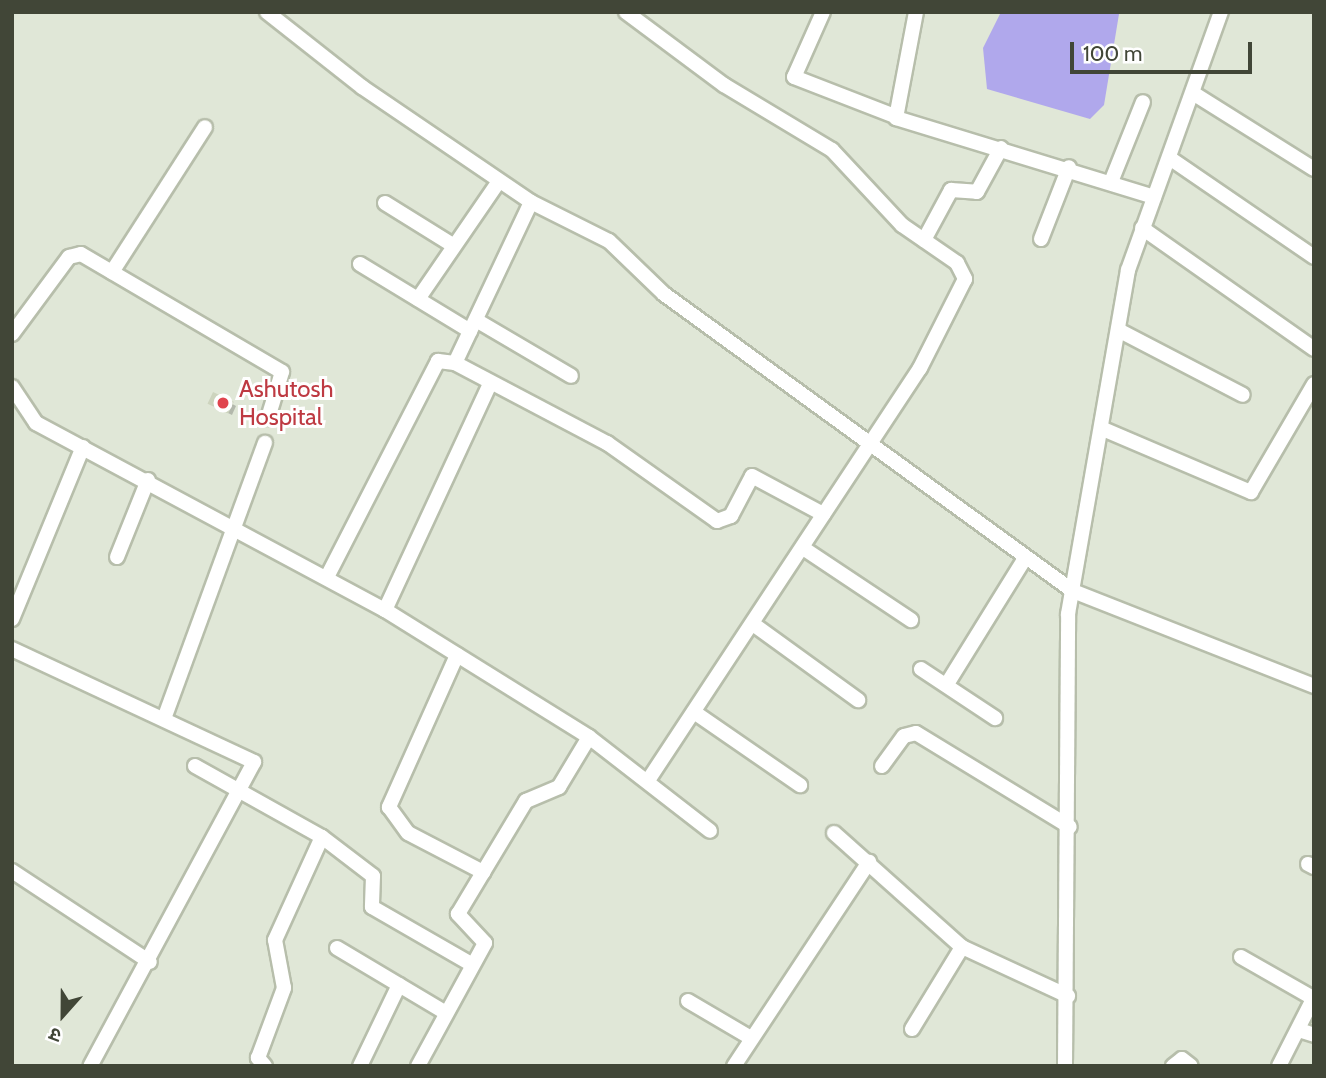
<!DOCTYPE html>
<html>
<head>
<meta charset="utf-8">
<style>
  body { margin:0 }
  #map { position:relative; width:1326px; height:1078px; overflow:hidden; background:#eff3e8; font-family:Cabin,"Noto Sans Devanagari",sans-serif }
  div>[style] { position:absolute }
  .residential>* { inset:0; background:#e0e7d7; transform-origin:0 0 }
  .water>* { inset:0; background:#b0a8ec }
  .shadow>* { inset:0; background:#0003 }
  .building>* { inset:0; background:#cdd4be; transform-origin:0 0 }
  .roads { filter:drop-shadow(2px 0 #b7beab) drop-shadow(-2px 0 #b7beab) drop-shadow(0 2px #b7beab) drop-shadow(0 -2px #b7beab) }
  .street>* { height:14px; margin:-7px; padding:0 7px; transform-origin:7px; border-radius:7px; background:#fff }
  .dots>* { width:19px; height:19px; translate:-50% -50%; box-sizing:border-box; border:4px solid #fff; border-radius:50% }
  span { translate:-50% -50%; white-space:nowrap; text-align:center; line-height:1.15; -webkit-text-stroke:6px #fff; paint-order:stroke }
  .health-label { font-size:24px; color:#be3a42 }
  .left { translate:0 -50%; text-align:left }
  .frame { position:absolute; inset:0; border:14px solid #414637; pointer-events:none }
  .north { position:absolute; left:28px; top:980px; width:70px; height:70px; -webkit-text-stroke:5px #fff; paint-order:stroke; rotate:201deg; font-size:19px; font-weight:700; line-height:28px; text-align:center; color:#414637 }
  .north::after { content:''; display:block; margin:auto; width:24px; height:32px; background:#414637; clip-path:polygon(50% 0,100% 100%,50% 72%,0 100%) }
  .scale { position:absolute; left:1070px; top:42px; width:182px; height:32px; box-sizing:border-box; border:4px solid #414637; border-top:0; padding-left:9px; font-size:21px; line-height:24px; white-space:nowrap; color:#414637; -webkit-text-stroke:5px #fff; paint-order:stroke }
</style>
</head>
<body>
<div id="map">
  <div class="residential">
    <i style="left:12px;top:12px;width:1302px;height:1054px"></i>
  </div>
  <div class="water">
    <i style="clip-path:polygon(1001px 12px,1119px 14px,1104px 105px,1090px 119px,987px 89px,983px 48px)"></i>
  </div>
  <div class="shadow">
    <i style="clip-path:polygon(214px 394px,236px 406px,232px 415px,212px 405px)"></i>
  </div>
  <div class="building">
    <i style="left:213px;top:392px;width:23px;height:13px;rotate:25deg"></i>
  </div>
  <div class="roads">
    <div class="street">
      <i style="left:267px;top:12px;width:121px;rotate:38.3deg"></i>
      <i style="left:362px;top:87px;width:204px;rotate:34.2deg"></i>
      <i style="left:531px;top:202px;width:87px;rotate:26.6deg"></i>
      <i style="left:609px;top:241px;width:76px;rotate:43.9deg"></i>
      <i style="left:664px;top:294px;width:505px;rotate:35.99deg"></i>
      <i style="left:1073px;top:591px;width:259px;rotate:21.5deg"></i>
      <i style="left:626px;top:12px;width:122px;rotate:36.7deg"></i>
      <i style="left:724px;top:85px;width:126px;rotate:31deg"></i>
      <i style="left:832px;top:150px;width:103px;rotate:47deg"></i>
      <i style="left:902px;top:225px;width:67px;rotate:34.6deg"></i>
      <i style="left:957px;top:263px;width:18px;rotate:63deg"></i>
      <i style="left:965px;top:279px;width:100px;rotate:116.8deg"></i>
      <i style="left:920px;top:368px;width:495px;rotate:123.4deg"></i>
      <i style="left:823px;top:12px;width:71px;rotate:114deg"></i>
      <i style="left:794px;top:77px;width:110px;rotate:21.2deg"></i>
      <i style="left:916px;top:12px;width:108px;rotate:100.7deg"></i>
      <i style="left:896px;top:118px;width:270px;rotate:17deg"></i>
      <i style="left:1196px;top:95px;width:139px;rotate:32.1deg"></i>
      <i style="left:1171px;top:159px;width:173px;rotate:34.4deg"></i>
      <i style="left:1111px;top:182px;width:86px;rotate:-68.2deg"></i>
      <i style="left:385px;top:203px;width:81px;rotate:31.9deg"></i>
      <i style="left:1142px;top:228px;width:210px;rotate:35.1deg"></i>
      <i style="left:1041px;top:239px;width:77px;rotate:-68.7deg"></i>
      <i style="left:924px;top:240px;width:57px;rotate:-61.6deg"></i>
      <i style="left:951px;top:190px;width:26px;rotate:4deg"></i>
      <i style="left:977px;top:192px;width:50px;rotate:-61.4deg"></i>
      <i style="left:360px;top:264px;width:129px;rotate:31.3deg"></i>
      <i style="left:112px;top:272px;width:172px;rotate:-57.3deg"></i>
      <i style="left:418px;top:299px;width:143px;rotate:-55.5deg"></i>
      <i style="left:476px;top:320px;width:110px;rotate:30.5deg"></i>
      <i style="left:1122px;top:332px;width:136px;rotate:27.5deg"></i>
      <i style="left:12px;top:334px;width:96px;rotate:-53.5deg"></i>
      <i style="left:69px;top:257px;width:12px;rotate:-14deg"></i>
      <i style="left:81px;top:254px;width:233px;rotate:30.4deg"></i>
      <i style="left:282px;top:372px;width:48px;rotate:106.9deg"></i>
      <i style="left:455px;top:363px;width:178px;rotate:-64.7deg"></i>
      <i style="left:12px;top:387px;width:43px;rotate:56.3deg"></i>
      <i style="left:36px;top:423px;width:396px;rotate:28.2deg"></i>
      <i style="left:385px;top:610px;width:240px;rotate:31.9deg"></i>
      <i style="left:589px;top:737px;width:153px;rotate:37.8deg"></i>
      <i style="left:1103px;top:429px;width:161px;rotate:23.1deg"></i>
      <i style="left:1251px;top:492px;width:125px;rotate:-59.7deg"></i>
      <i style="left:803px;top:548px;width:130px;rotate:33.7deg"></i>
      <i style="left:117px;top:557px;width:83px;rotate:-68.1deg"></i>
      <i style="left:327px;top:577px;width:243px;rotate:-62.8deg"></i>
      <i style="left:438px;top:361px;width:17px;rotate:7deg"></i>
      <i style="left:455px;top:363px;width:172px;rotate:27.8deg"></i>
      <i style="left:607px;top:443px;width:135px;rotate:35.3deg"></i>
      <i style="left:717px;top:521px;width:15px;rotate:-20deg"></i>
      <i style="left:731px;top:516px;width:45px;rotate:-62.3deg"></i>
      <i style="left:752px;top:476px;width:81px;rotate:28.2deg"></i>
      <i style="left:385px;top:610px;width:249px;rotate:-65.1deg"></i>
      <i style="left:12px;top:619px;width:186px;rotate:-67.6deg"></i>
      <i style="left:753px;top:624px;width:130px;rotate:35.9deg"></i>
      <i style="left:12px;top:649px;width:267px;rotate:25deg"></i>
      <i style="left:254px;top:762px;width:345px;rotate:118.3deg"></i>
      <i style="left:457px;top:655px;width:167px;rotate:114.1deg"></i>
      <i style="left:389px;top:807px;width:32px;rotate:54deg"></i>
      <i style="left:408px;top:833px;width:85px;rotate:27.5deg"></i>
      <i style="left:921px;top:669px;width:89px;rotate:33.5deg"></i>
      <i style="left:947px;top:684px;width:148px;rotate:-58.2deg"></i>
      <i style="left:694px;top:712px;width:129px;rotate:34.6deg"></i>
      <i style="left:165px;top:716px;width:291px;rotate:-69.9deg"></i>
      <i style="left:195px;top:766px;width:145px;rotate:29.2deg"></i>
      <i style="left:322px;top:837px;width:64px;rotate:37.4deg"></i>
      <i style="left:373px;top:876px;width:31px;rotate:92deg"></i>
      <i style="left:372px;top:907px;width:116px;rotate:29.9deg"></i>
      <i style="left:882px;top:766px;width:37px;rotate:-54deg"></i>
      <i style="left:904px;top:736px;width:12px;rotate:-14deg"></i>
      <i style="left:916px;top:733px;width:180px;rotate:31.4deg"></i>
      <i style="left:834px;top:833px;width:171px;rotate:41.7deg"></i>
      <i style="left:962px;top:947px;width:117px;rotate:24.8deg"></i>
      <i style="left:1308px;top:864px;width:7px;rotate:27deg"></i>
      <i style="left:12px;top:871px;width:165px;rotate:33.4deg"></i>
      <i style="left:337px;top:948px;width:127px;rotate:30.8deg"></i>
      <i style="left:1241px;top:957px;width:83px;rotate:29.7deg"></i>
      <i style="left:688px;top:1001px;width:73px;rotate:30.4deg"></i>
      <i style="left:912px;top:1029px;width:96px;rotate:-58.6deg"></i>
      <i style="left:1299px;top:1030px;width:16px;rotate:18deg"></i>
      <i style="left:265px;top:1066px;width:11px;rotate:-131deg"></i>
      <i style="left:258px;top:1058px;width:75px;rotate:-69.6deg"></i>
      <i style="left:284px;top:988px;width:49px;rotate:-100.6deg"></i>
      <i style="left:275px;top:940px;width:113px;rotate:-65.5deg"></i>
      <i style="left:360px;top:1066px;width:90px;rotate:-64.3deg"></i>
      <i style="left:418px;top:1066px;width:140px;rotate:-61.4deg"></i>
      <i style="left:485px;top:943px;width:40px;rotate:-133deg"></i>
      <i style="left:458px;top:914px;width:132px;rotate:-59deg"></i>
      <i style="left:526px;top:801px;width:36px;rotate:-23deg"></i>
      <i style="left:559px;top:787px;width:58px;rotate:-59deg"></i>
      <i style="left:734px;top:1066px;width:245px;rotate:-56.5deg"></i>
      <i style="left:1065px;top:1066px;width:452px;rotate:-89.6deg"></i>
      <i style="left:1068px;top:614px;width:349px;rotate:-80.1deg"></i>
      <i style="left:1128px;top:270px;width:274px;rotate:-70.2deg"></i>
      <i style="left:1173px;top:1066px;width:11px;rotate:-38deg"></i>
      <i style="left:1182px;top:1059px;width:11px;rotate:38deg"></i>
      <i style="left:1279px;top:1066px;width:77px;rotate:-63.1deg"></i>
    </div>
  </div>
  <div class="dots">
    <i style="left:223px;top:403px;background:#e0444e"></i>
  </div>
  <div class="health-label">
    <span class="left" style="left:239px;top:403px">Ashutosh<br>Hospital</span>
  </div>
  <div class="frame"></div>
  <div class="north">उ</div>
  <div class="scale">100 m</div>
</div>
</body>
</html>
